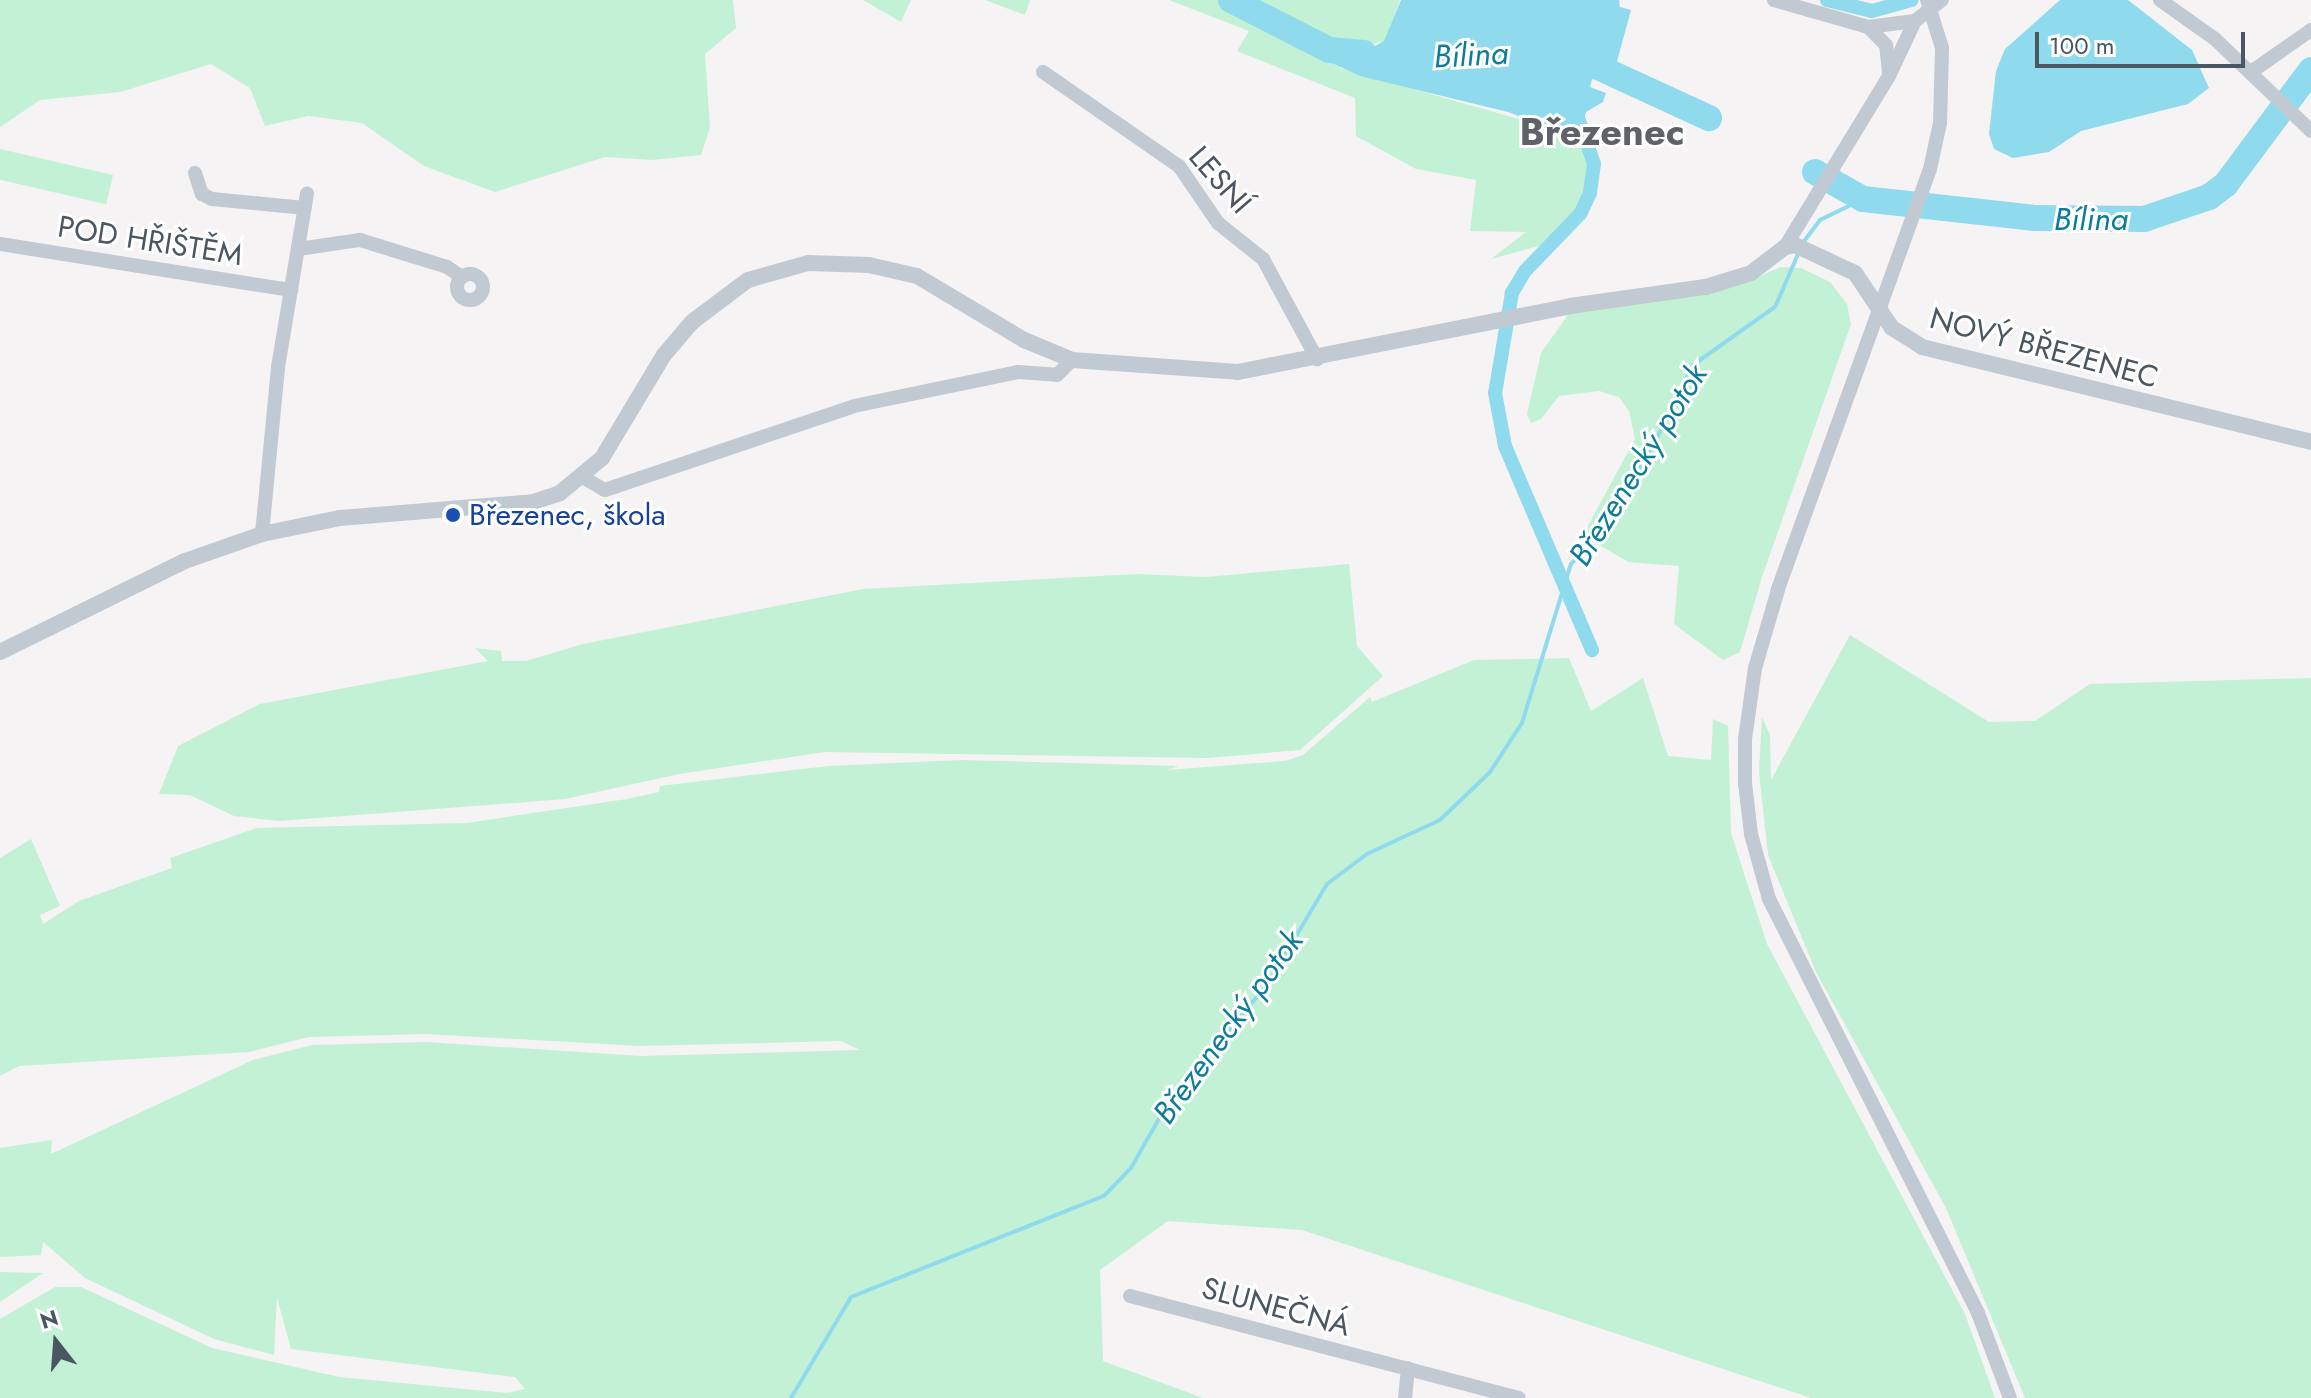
<!DOCTYPE html>
<html>
<head>
<meta charset="utf-8">
<style>
  body { margin:0 }
  #map { position:relative; width:2311px; height:1398px; overflow:hidden; background:#f5f3f3; font-family:Jost,sans-serif }
  div>[style] { position:absolute }
  .green>* { inset:0; background:#c3f1d5; transform-origin:0 0 }
  .water>* { inset:0; background:#90daee }
  .stream>* { height:4px; margin:-2px; padding:0 2px; transform-origin:2px; border-radius:2px; background:#90daee }
  .canal>* { height:14px; margin:-7px; padding:0 7px; transform-origin:7px; border-radius:7px; background:#90daee }
  .river>* { height:26px; margin:-13px; padding:0 13px; transform-origin:13px; border-radius:13px; background:#90daee }
  .minor>* { height:14px; margin:-7px; padding:0 7px; transform-origin:7px; border-radius:7px; background:#c1cad2 }
  .minor>.ring { margin:-7px; padding:0; box-sizing:content-box; background:none; border:14px solid #c1cad2; border-radius:50% }
  .tertiary>* { height:16px; margin:-8px; padding:0 8px; transform-origin:8px; border-radius:8px; background:#c1cad2 }
  .minor-bridge>* { height:14px; margin:-7px; padding:0 7px; transform-origin:7px; border-radius:7px; background:#c1cad2 }
  .dots>* { width:22px; height:22px; translate:-50% -50%; box-sizing:border-box; border:4px solid #fff; border-radius:50% }
  span { translate:-50% -50%; white-space:nowrap; text-align:center; line-height:1.15; -webkit-text-stroke:6px #fff; paint-order:stroke }
  .street-label { font-size:30px; color:#4a5661 }
  .transit-label { font-size:30px; color:#164399 }
  .left { translate:0 -50%; text-align:left }
  .water-label { font-size:32px; color:#0c7c9b; font-style:italic }
  .district-label { font-size:38px; color:#5f6368; font-weight:700 }
  .north { position:absolute; left:16px; top:1302px; width:80px; height:80px; -webkit-text-stroke:6px #fff; paint-order:stroke; rotate:343deg; font-size:22px; font-weight:700; line-height:32px; text-align:center; color:#4a5661 }
  .north::after { content:''; display:block; margin:auto; width:28px; height:36px; background:#4a5661; clip-path:polygon(50% 0,100% 100%,50% 72%,0 100%) }
  .scale { position:absolute; left:2035px; top:32px; width:210px; height:36px; box-sizing:border-box; border:4px solid #4a5661; border-top:0; padding-left:10px; font-size:24px; line-height:28px; white-space:nowrap; color:#4a5661; -webkit-text-stroke:6px #fff; paint-order:stroke }
</style>
</head>
<body>
<div id="map">
  <div class="green">
    <i style="clip-path:polygon(0 0,733px 0,736px 28px,705px 54px,710px 127px,701px 155px,652px 160px,605px 157px,495px 192px,424px 166px,362px 123px,308px 116px,265px 126px,250px 88px,211px 64px,120px 92px,40px 100px,0 127px)"></i>
    <i style="clip-path:polygon(863px 0,911px 0,901px 22px)"></i>
    <i style="clip-path:polygon(985px 0,1030px 0,1025px 15px)"></i>
    <i style="clip-path:polygon(1169px 0,1400px 0,1385px 41px,1363px 46px,1340px 68px,1550px 128px,1578px 128px,1591px 173px,1576px 215px,1553px 242px,1491px 259px,1526px 232px,1470px 231px,1476px 180px,1416px 169px,1356px 136px,1355px 98px,1237px 51px,1249px 31px)"></i>
    <i style="left:0;top:149px;width:116px;height:30px;rotate:13deg"></i>
    <i style="clip-path:polygon(1781px 267px,1801px 268px,1830px 282px,1847px 304px,1851px 324px,1762px 577px,1740px 652px,1723px 660px,1674px 624px,1679px 566px,1628px 562px,1583px 535px,1635px 439px,1629px 411px,1619px 397px,1599px 391px,1559px 396px,1541px 419px,1531px 423px,1527px 414px,1541px 353px,1570px 312px,1753px 279px)"></i>
    <i style="clip-path:polygon(1349px 564px,1357px 646px,1383px 676px,1300px 750px,1208px 758px,824px 752px,679px 774px,565px 799px,279px 821px,234px 816px,190px 795px,159px 794px,178px 746px,260px 704px,488px 661px,475px 648px,501px 651px,502px 661px,526px 661px,583px 644px,863px 589px,1137px 574px,1206px 577px)"></i>
    <i style="clip-path:polygon(1850px 635px,1989px 722px,2035px 721px,2090px 684px,2311px 678px,2311px 1398px,2025px 1398px,1946px 1208px,1816px 972px,1768px 855px,1759px 772px,1762px 717px,1770px 735px,1771px 780px)"></i>
    <i style="clip-path:polygon(1569px 658px,1591px 711px,1643px 678px,1668px 756px,1711px 760px,1713px 719px,1728px 726px,1731px 833px,1767px 944px,1965px 1314px,1995px 1398px,1811px 1398px,1302px 1230px,1168px 1221px,1100px 1270px,1103px 1361px,1203px 1398px,0 1398px,0 1319px,55px 1287px,81px 1287px,212px 1348px,339px 1377px,507px 1393px,525px 1389px,515px 1377px,291px 1349px,277px 1298px,274px 1355px,214px 1339px,85px 1278px,43px 1242px,41px 1255px,0 1257px,0 1148px,52px 1140px,51px 1154px,253px 1060px,312px 1045px,426px 1042px,641px 1056px,860px 1050px,841px 1041px,640px 1046px,426px 1034px,309px 1037px,249px 1052px,19px 1066px,0 1076px,0 858px,31px 839px,60px 906px,40px 915px,43px 924px,79px 901px,172px 868px,170px 858px,257px 828px,467px 823px,627px 799px,659px 792px,660px 786px,828px 766px,962px 760px,1179px 766px,1167px 770px,1285px 761px,1303px 755px,1370px 697px,1372px 702px,1474px 660px)"></i>
    <i style="clip-path:polygon(0 1272px,43px 1273px,0 1302px)"></i>
  </div>
  <div class="water">
    <i style="clip-path:polygon(1401px 0,1619px 0,1620px 7px,1631px 10px,1616px 65px,1571px 47px,1566px 57px,1610px 82px,1592px 79px,1590px 87px,1606px 93px,1603px 102px,1586px 112px,1582px 126px,1550px 128px,1508px 112px,1360px 76px,1328px 61px,1335px 40px,1373px 47px,1384px 41px)"></i>
    <i style="clip-path:polygon(2060px 0,2128px 0,2192px 50px,2209px 88px,2188px 104px,2081px 131px,2049px 152px,2013px 158px,1994px 149px,1989px 134px,1996px 71px,2005px 49px)"></i>
  </div>
  <div class="stream">
    <i style="left:1802px;top:244px;width:30px;rotate:-53deg"></i>
    <i style="left:1820px;top:220px;width:48px;rotate:-26deg"></i>
    <i style="left:791px;top:1398px;width:117px;rotate:-59.3deg"></i>
    <i style="left:851px;top:1297px;width:272px;rotate:-21.8deg"></i>
    <i style="left:1104px;top:1196px;width:39px;rotate:-46deg"></i>
    <i style="left:1131px;top:1168px;width:77px;rotate:-60.4deg"></i>
    <i style="left:1169px;top:1101px;width:152px;rotate:-49.8deg"></i>
    <i style="left:1267px;top:985px;width:117px;rotate:-59.3deg"></i>
    <i style="left:1327px;top:884px;width:50px;rotate:-36.9deg"></i>
    <i style="left:1367px;top:854px;width:81px;rotate:-25deg"></i>
    <i style="left:1440px;top:820px;width:69px;rotate:-43.8deg"></i>
    <i style="left:1490px;top:772px;width:59px;rotate:-56.9deg"></i>
    <i style="left:1522px;top:723px;width:166px;rotate:-72.9deg"></i>
    <i style="left:1571px;top:564px;width:37px;rotate:-47deg"></i>
    <i style="left:1596px;top:537px;width:103px;rotate:-57.7deg"></i>
    <i style="left:1651px;top:450px;width:95px;rotate:-63.7deg"></i>
    <i style="left:1693px;top:365px;width:100px;rotate:-35.3deg"></i>
    <i style="left:1775px;top:307px;width:60px;rotate:-66.4deg"></i>
  </div>
  <div class="canal">
    <i style="left:1827px;top:0;width:46px;rotate:13.7deg"></i>
    <i style="left:1872px;top:11px;width:41px;rotate:-15.4deg"></i>
    <i style="left:1575px;top:109px;width:58px;rotate:70.9deg"></i>
    <i style="left:1594px;top:164px;width:29px;rotate:98deg"></i>
    <i style="left:1590px;top:193px;width:23px;rotate:115deg"></i>
    <i style="left:1580px;top:214px;width:79px;rotate:134deg"></i>
    <i style="left:1525px;top:271px;width:26px;rotate:121deg"></i>
    <i style="left:1512px;top:293px;width:101px;rotate:99.6deg"></i>
    <i style="left:1495px;top:393px;width:54px;rotate:79.3deg"></i>
    <i style="left:1505px;top:446px;width:222px;rotate:66.9deg"></i>
  </div>
  <div class="river">
    <i style="left:1231px;top:0;width:110px;rotate:27deg"></i>
    <i style="left:1329px;top:50px;width:35px;rotate:5deg"></i>
    <i style="left:1534px;top:52px;width:27px;rotate:-4deg"></i>
    <i style="left:1561px;top:50px;width:163px;rotate:24.7deg"></i>
    <i style="left:1815px;top:172px;width:55px;rotate:29.4deg"></i>
    <i style="left:1863px;top:199px;width:174px;rotate:6.3deg"></i>
    <i style="left:2036px;top:218px;width:108px;rotate:0.5deg"></i>
    <i style="left:2144px;top:219px;width:69px;rotate:-18.7deg"></i>
    <i style="left:2209px;top:197px;width:21px;rotate:-37deg"></i>
    <i style="left:2226px;top:184px;width:142px;rotate:-53.3deg"></i>
  </div>
  <div class="minor">
    <i style="left:1774px;top:0;width:98px;rotate:16deg"></i>
    <i style="left:2160px;top:0;width:67px;rotate:35.3deg"></i>
    <i style="left:2215px;top:39px;width:133px;rotate:43.8deg"></i>
    <i style="left:1942px;top:48px;width:75px;rotate:91.5deg"></i>
    <i style="left:1940px;top:123px;width:47px;rotate:102.3deg"></i>
    <i style="left:1930px;top:169px;width:448px;rotate:109.9deg"></i>
    <i style="left:1778px;top:590px;width:81px;rotate:106.4deg"></i>
    <i style="left:1755px;top:668px;width:72px;rotate:98deg"></i>
    <i style="left:1745px;top:739px;width:44px;rotate:90deg"></i>
    <i style="left:1745px;top:783px;width:51px;rotate:83.3deg"></i>
    <i style="left:1751px;top:834px;width:67px;rotate:74.5deg"></i>
    <i style="left:1769px;top:899px;width:464px;rotate:63.2deg"></i>
    <i style="left:1978px;top:1313px;width:91px;rotate:69.4deg"></i>
    <i style="left:1043px;top:72px;width:165px;rotate:34.7deg"></i>
    <i style="left:1179px;top:166px;width:69px;rotate:55.6deg"></i>
    <i style="left:1218px;top:223px;width:58px;rotate:38.7deg"></i>
    <i style="left:1263px;top:259px;width:114px;rotate:61.6deg"></i>
    <i style="left:1889px;top:72px;width:27px;rotate:-96deg"></i>
    <i style="left:1886px;top:45px;width:25px;rotate:-135deg"></i>
    <i style="left:1868px;top:27px;width:47px;rotate:-7.3deg"></i>
    <i style="left:2251px;top:72px;width:73px;rotate:-35deg"></i>
    <i style="left:195px;top:173px;width:22px;rotate:72deg"></i>
    <i style="left:202px;top:194px;width:11px;rotate:27deg"></i>
    <i style="left:212px;top:199px;width:93px;rotate:5.5deg"></i>
    <i style="left:0;top:244px;width:295px;rotate:9deg"></i>
    <i style="left:1785px;top:247px;width:200px;rotate:-58.7deg"></i>
    <i style="left:1889px;top:76px;width:61px;rotate:-64.7deg"></i>
    <i style="left:1915px;top:21px;width:34px;rotate:-38deg"></i>
    <i style="left:298px;top:249px;width:63px;rotate:-8.3deg"></i>
    <i style="left:360px;top:240px;width:91px;rotate:17.2deg"></i>
    <i style="left:447px;top:267px;width:18px;rotate:34deg"></i>
    <i class="ring" style="left:457px;top:274px;width:12px;height:12px"></i>
    <i style="left:584px;top:478px;width:24px;rotate:30deg"></i>
    <i style="left:605px;top:490px;width:263px;rotate:-18.6deg"></i>
    <i style="left:854px;top:406px;width:167px;rotate:-11.7deg"></i>
    <i style="left:1018px;top:372px;width:39px;rotate:4deg"></i>
    <i style="left:1057px;top:375px;width:21px;rotate:-45deg"></i>
    <i style="left:262px;top:534px;width:168px;rotate:-84.5deg"></i>
    <i style="left:278px;top:367px;width:176px;rotate:-80.5deg"></i>
    <i style="left:1130px;top:1296px;width:402px;rotate:14.7deg"></i>
    <i style="left:1405px;top:1398px;width:30px;rotate:-84deg"></i>
  </div>
  <div class="tertiary">
    <i style="left:0;top:652px;width:206px;rotate:-26.2deg"></i>
    <i style="left:185px;top:561px;width:82px;rotate:-19.3deg"></i>
    <i style="left:262px;top:534px;width:80px;rotate:-11.6deg"></i>
    <i style="left:340px;top:518px;width:194px;rotate:-4.7deg"></i>
    <i style="left:533px;top:502px;width:28px;rotate:-18deg"></i>
    <i style="left:560px;top:493px;width:55px;rotate:-39.8deg"></i>
    <i style="left:602px;top:458px;width:120px;rotate:-59deg"></i>
    <i style="left:664px;top:355px;width:43px;rotate:-49.7deg"></i>
    <i style="left:692px;top:322px;width:70px;rotate:-36.9deg"></i>
    <i style="left:748px;top:280px;width:62px;rotate:-15.8deg"></i>
    <i style="left:808px;top:263px;width:61px;rotate:1.9deg"></i>
    <i style="left:869px;top:265px;width:49px;rotate:12.9deg"></i>
    <i style="left:917px;top:276px;width:125px;rotate:30.9deg"></i>
    <i style="left:1024px;top:340px;width:52px;rotate:22.6deg"></i>
    <i style="left:1072px;top:360px;width:166px;rotate:4.1deg"></i>
    <i style="left:1238px;top:372px;width:338px;rotate:-11.2deg"></i>
    <i style="left:1570px;top:306px;width:137px;rotate:-8deg"></i>
    <i style="left:1706px;top:287px;width:47px;rotate:-17.3deg"></i>
    <i style="left:1751px;top:273px;width:43px;rotate:-37.4deg"></i>
    <i style="left:1785px;top:247px;width:10px;rotate:-11deg"></i>
    <i style="left:1795px;top:245px;width:66px;rotate:25deg"></i>
    <i style="left:1855px;top:273px;width:66px;rotate:56.1deg"></i>
    <i style="left:1892px;top:328px;width:36px;rotate:32deg"></i>
    <i style="left:1922px;top:347px;width:400px;rotate:13.7deg"></i>
  </div>
  <div class="minor-bridge">
    <i style="left:1927px;top:0;width:50px;rotate:72.6deg"></i>
  </div>
  <div class="dots">
    <i style="left:453px;top:515px;background:#1a4fb4"></i>
  </div>
  <div class="street-label">
    <span style="left:1220px;top:180px;rotate:49deg">LESNÍ</span>
    <span style="left:150px;top:241px;rotate:9deg">POD HŘIŠTĚM</span>
    <span style="left:2044px;top:348px;rotate:15deg">NOVÝ BŘEZENEC</span>
    <span style="left:1276px;top:1307px;rotate:15deg">SLUNEČNÁ</span>
  </div>
  <div class="transit-label">
    <span class="left" style="left:469px;top:515px">Březenec, škola</span>
  </div>
  <div class="water-label">
    <span style="left:1471px;top:55px;rotate:-3deg">Bílina</span>
    <span style="left:2091px;top:219px">Bílina</span>
    <span style="left:1638px;top:465px;rotate:-58deg">Březenecký potok</span>
    <span style="left:1228px;top:1027px;rotate:-54deg">Březenecký potok</span>
  </div>
  <div class="district-label">
    <span style="left:1602px;top:132px">Březenec</span>
  </div>
  <div class="north">N</div>
  <div class="scale">100 m</div>
</div>
</body>
</html>
